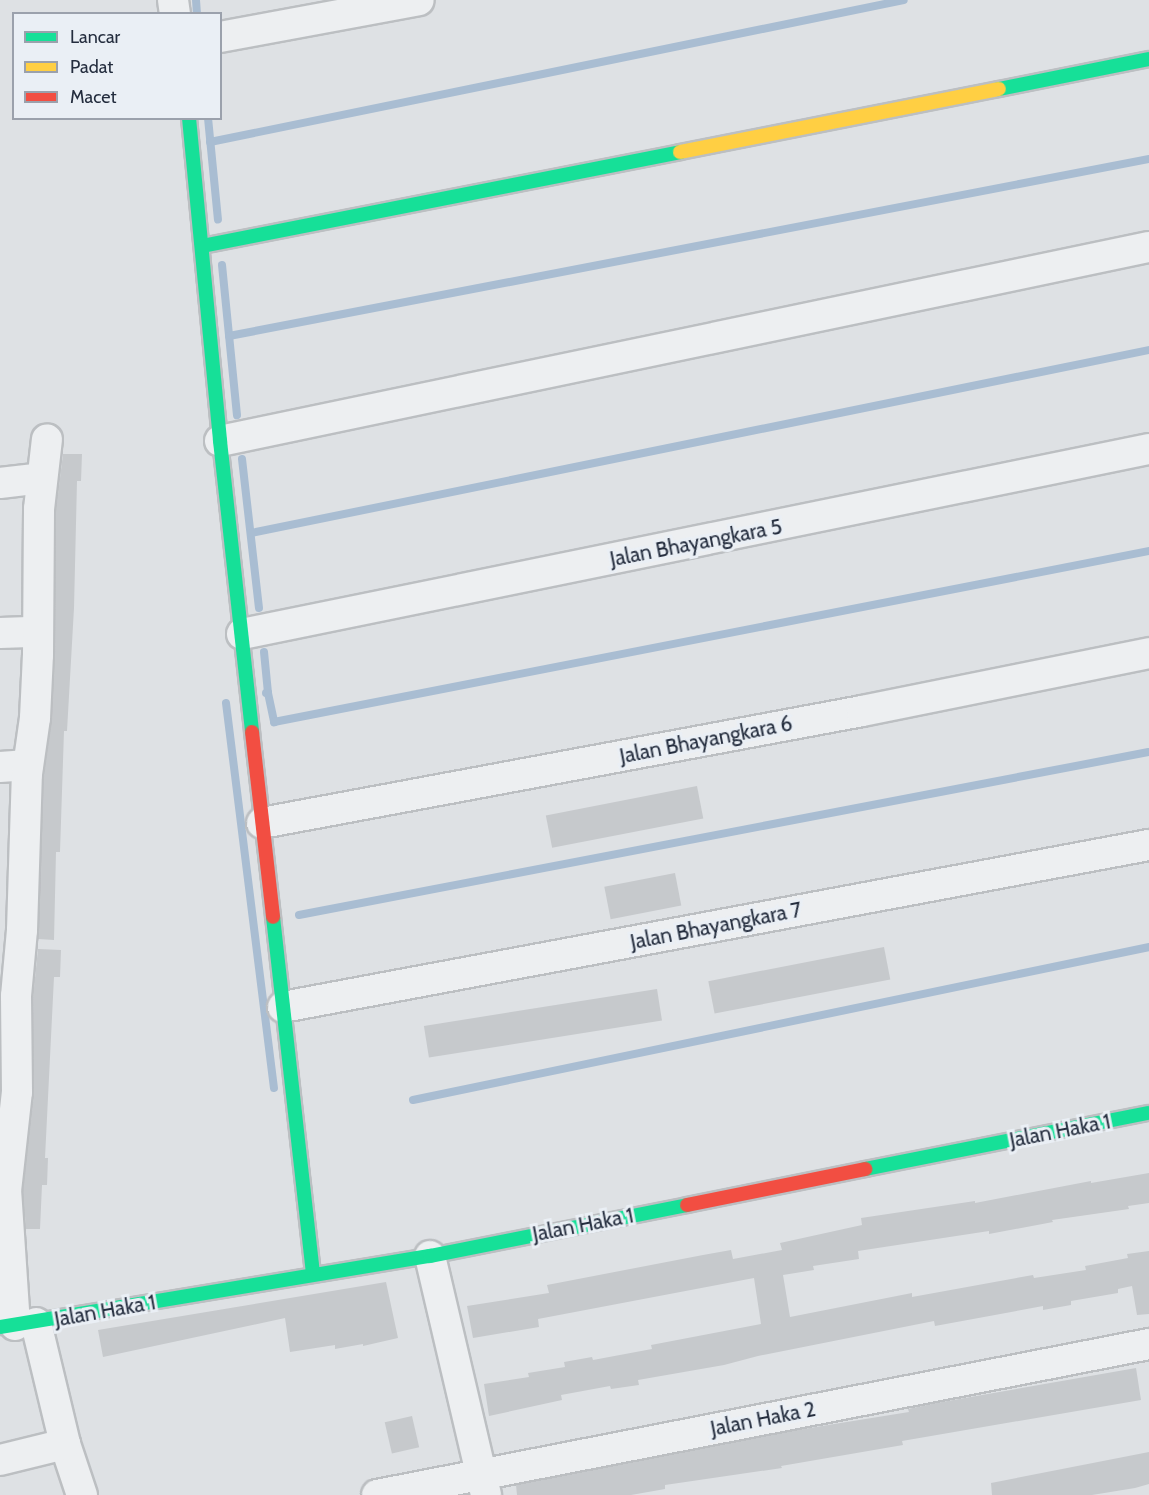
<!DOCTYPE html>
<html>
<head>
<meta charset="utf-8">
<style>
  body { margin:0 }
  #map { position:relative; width:1149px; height:1495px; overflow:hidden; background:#dee1e4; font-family:Cabin,sans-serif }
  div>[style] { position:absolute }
  .stream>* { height:8px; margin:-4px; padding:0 4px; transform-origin:4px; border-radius:4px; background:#a9bdd2 }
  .building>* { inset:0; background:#c6c9cc; transform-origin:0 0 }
  .roads { filter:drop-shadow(2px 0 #bcbfc2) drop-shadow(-2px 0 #bcbfc2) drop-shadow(0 2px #bcbfc2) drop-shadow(0 -2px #bcbfc2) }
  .street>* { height:30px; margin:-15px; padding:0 15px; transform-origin:15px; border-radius:15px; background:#edeff1 }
  .fast>* { height:14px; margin:-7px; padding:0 7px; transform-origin:7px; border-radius:7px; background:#16e098 }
  .slow>* { height:14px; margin:-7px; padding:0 7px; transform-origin:7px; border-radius:7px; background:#ffcf43 }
  .jam>* { height:14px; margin:-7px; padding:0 7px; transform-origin:7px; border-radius:7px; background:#f24e42 }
  span { translate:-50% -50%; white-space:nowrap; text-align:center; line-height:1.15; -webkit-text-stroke:6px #eaeff5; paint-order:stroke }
  .street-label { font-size:21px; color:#242d3e }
  .legend { position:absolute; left:12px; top:12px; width:210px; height:108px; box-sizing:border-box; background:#eaeff5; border:2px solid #9ba1ac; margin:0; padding:8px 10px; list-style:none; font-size:18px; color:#242d3e }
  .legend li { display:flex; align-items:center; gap:12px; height:30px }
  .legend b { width:30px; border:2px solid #9ba1ac }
</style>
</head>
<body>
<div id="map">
  <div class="stream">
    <i style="left:196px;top:0;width:14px;rotate:86deg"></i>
    <i style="left:208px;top:118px;width:102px;rotate:84.4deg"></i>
    <i style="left:210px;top:142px;width:708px;rotate:-11.56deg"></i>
    <i style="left:222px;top:265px;width:151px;rotate:84.3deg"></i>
    <i style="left:229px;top:336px;width:937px;rotate:-10.89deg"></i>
    <i style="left:242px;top:459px;width:150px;rotate:83.5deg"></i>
    <i style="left:251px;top:533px;width:916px;rotate:-11.52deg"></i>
    <i style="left:264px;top:652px;width:41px;rotate:84.4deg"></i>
    <i style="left:268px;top:693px;width:2px;rotate:180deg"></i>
    <i style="left:268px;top:693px;width:30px;rotate:78deg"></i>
    <i style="left:274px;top:722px;width:892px;rotate:-11.06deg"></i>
    <i style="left:226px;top:703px;width:388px;rotate:82.9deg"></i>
    <i style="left:299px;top:915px;width:865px;rotate:-10.86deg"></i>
    <i style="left:413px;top:1100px;width:752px;rotate:-11.74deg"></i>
  </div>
  <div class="building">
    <i style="clip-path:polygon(63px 454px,82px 454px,81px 481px,77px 481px,74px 608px,67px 731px,64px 731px,60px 852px,56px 852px,54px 940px,38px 939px,44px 776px,52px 719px,55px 656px,56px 510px)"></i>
    <i style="left:697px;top:786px;width:33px;height:154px;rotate:79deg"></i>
    <i style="left:675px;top:873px;width:33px;height:72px;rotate:79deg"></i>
    <i style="left:884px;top:947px;width:33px;height:179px;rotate:79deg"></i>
    <i style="clip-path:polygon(38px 949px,61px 950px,60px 977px,54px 977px,45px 1158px,48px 1158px,47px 1185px,42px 1185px,40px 1229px,26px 1229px,23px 1191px,34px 1094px,33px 997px)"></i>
    <i style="left:657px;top:989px;width:32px;height:236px;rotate:81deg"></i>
    <i style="clip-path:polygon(1149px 1173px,1149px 1203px,1128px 1206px,1129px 1209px,1052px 1220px,1053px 1222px,989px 1234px,989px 1231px,858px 1251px,859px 1259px,813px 1266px,814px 1270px,783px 1275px,790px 1317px,912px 1293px,912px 1297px,1033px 1275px,1034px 1278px,1086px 1270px,1085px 1266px,1128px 1258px,1127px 1254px,1149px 1251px,1149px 1314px,1137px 1315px,1132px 1286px,1118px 1289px,1118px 1293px,1071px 1301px,1071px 1305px,1043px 1310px,1043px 1306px,935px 1326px,934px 1321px,758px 1356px,724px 1365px,638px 1380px,639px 1385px,611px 1389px,610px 1386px,561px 1395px,562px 1400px,489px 1416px,484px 1384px,529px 1377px,528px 1373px,565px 1367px,564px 1362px,592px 1357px,593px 1360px,652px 1349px,651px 1345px,761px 1324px,754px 1278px,538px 1319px,539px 1327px,473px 1338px,467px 1306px,549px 1293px,547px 1285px,703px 1255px,731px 1250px,733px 1259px,782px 1250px,780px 1243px,862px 1225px,861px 1218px,975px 1201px,975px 1203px,1091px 1181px,1091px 1183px)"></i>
    <i style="clip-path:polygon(386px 1282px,398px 1338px,363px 1346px,363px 1344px,335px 1349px,335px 1345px,290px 1352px,285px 1318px,103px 1357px,98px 1330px)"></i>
    <i style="clip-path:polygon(1136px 1368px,1141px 1400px,902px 1441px,903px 1445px,781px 1466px,782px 1468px,665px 1485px,665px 1489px,631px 1495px,517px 1495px,516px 1485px,797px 1430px,909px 1412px,908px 1409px,936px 1403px)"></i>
    <i style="left:412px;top:1416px;width:32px;height:28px;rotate:77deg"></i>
    <i style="clip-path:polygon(1149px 1452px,1149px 1484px,1135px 1488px,1092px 1495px,992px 1495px,991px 1483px)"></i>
  </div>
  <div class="roads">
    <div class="street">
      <i style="left:173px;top:0;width:14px;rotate:82deg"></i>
      <i style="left:220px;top:37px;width:202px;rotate:-10.5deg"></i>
      <i style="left:220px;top:441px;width:949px;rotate:-11.8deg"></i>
      <i style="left:0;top:483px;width:42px;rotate:-6.8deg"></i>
      <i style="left:0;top:633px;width:37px;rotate:-2deg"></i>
      <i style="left:242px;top:634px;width:926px;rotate:-11.53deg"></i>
      <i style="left:0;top:767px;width:28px;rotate:-4deg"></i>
      <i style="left:262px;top:823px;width:610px;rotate:-10.57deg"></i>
      <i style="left:862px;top:711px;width:293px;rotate:-11.4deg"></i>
      <i style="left:283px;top:1007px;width:881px;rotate:-10.6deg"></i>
      <i style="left:430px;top:1256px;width:245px;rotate:76.8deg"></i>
      <i style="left:36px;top:1323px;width:124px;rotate:76.5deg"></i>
      <i style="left:65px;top:1444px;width:54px;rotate:71.6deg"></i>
      <i style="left:15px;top:1325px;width:134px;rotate:-93.8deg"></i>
      <i style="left:6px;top:1191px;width:100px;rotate:-83.7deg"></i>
      <i style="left:17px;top:1092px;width:96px;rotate:-90.6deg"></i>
      <i style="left:16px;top:996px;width:66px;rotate:-84.8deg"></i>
      <i style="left:22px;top:930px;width:156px;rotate:-88.2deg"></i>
      <i style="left:27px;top:774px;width:57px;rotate:-81.9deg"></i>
      <i style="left:35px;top:718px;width:63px;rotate:-87.3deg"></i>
      <i style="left:38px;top:655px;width:146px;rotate:-89.6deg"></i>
      <i style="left:39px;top:509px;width:70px;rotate:-83.5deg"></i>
      <i style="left:0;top:1460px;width:67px;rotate:-13.8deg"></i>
      <i style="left:377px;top:1495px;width:787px;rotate:-11.07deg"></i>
    </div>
    <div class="fast">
      <i style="left:999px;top:89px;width:153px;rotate:-11.3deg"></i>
      <i style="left:189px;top:118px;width:324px;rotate:84.5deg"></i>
      <i style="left:220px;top:441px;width:293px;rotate:83.7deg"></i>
      <i style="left:202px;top:246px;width:487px;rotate:-11.1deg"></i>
      <i style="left:273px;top:917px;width:359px;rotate:83.6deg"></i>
      <i style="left:865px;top:1169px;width:289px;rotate:-11.2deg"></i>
      <i style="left:0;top:1327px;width:436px;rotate:-9.4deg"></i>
      <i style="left:430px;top:1256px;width:262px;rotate:-11.2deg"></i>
    </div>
    <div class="slow">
      <i style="left:680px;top:152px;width:325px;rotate:-11.2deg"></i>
    </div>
    <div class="jam">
      <i style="left:252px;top:732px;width:186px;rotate:83.5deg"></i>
      <i style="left:687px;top:1205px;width:182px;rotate:-11.4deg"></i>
    </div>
  </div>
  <div class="street-label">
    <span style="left:696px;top:543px;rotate:-11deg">Jalan Bhayangkara 5</span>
    <span style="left:706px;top:740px;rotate:-11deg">Jalan Bhayangkara 6</span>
    <span style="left:716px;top:926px;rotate:-11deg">Jalan Bhayangkara 7</span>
    <span style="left:1060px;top:1131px;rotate:-11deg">Jalan Haka 1</span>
    <span style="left:583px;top:1225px;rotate:-11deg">Jalan Haka 1</span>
    <span style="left:105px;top:1311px;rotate:-10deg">Jalan Haka 1</span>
    <span style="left:763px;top:1419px;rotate:-11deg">Jalan Haka 2</span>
  </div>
  <ul class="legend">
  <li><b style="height:8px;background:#16e098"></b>Lancar</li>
  <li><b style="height:8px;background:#ffcf43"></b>Padat</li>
  <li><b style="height:8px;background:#f24e42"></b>Macet</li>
  </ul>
</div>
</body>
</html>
